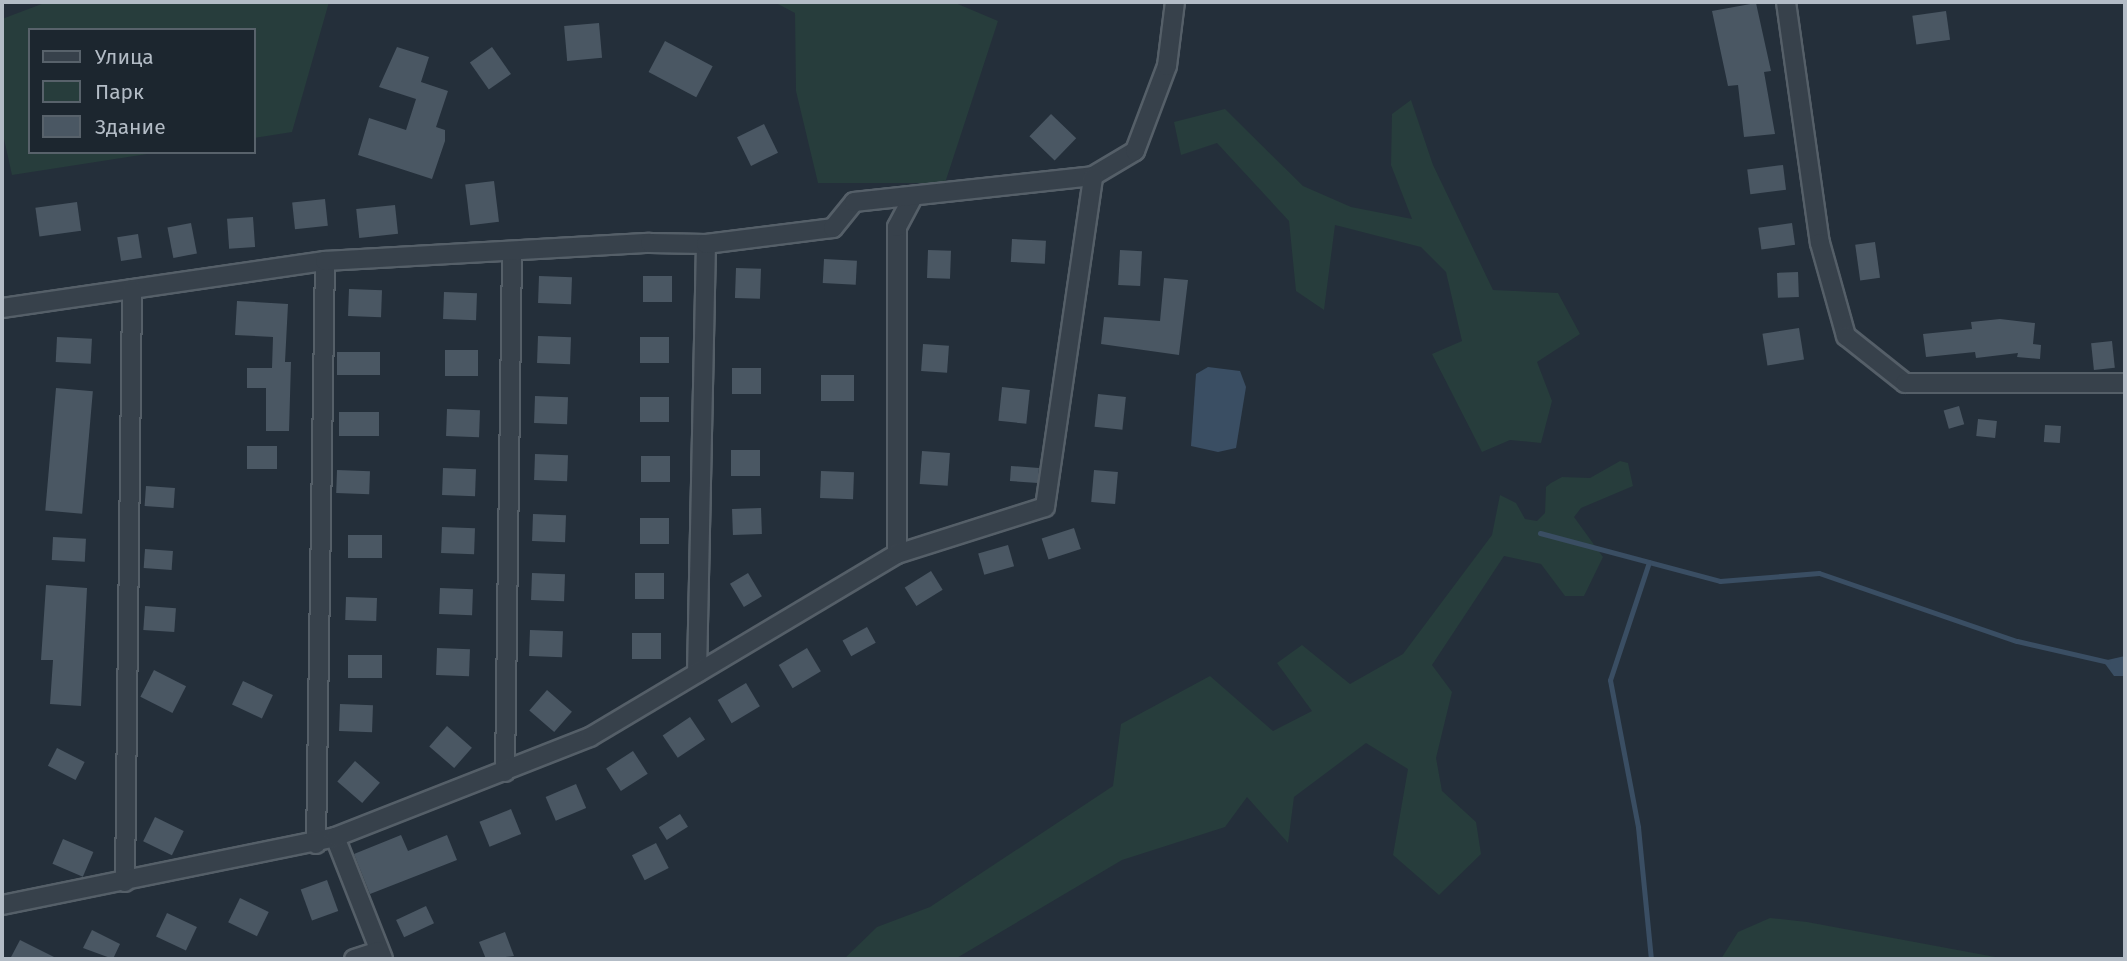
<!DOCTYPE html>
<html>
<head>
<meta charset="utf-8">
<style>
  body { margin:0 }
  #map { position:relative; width:2127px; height:961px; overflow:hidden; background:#242f3a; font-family:"Fira Sans",sans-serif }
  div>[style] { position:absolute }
  .green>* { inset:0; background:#273d3c }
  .water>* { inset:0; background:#3a4e63 }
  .stream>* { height:5px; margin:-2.5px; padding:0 2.5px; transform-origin:2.5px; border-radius:2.5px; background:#3a4e63 }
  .building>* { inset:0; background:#4a5763; transform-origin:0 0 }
  .roads { filter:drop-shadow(2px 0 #555f68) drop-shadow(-2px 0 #555f68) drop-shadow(0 2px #555f68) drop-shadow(0 -2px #555f68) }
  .minor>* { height:18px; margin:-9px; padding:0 9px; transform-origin:9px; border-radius:9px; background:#37414b }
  span { translate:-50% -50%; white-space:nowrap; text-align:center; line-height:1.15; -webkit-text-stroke:7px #1c262f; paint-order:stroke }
  .frame { position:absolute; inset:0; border:4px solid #b3bcc6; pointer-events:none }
  .legend { position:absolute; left:28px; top:28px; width:228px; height:126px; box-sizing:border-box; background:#1c262f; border:2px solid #58626b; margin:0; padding:9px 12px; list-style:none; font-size:21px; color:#b3bcc6 }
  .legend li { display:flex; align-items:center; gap:14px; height:35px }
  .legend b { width:35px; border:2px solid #58626b }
</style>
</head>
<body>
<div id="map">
  <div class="green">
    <i style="clip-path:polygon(47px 2px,329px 2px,292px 132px,254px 138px,254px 30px,30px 30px,30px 152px,160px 152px,12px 175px,2px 130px,2px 19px)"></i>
    <i style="clip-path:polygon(774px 2px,953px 2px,998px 21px,945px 183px,818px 183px,796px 91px,795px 13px)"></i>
    <i style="clip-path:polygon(1411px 100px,1433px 165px,1493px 290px,1558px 293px,1580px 334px,1537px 362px,1552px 401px,1541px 443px,1510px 440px,1482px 452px,1432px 354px,1462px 341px,1446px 272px,1421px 247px,1335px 225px,1324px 310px,1296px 291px,1289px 221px,1217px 143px,1181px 155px,1174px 122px,1225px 109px,1303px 186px,1351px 207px,1412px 219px,1391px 165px,1392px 114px)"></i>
    <i style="clip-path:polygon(1620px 461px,1628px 463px,1633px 486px,1581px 508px,1574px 517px,1603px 557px,1584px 596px,1565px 596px,1541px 564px,1504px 556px,1432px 665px,1452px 692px,1436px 758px,1442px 791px,1476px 822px,1481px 854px,1439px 895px,1393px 855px,1408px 769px,1366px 743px,1294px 797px,1288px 843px,1247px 797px,1225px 827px,1122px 860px,955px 959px,844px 959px,877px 927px,930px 907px,1113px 786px,1121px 724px,1210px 676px,1273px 731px,1312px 711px,1277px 663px,1302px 645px,1350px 684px,1403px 654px,1492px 535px,1500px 495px,1516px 503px,1525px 519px,1537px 521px,1545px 513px,1546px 487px,1551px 483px,1562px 477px,1590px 478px)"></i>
    <i style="clip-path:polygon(1770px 918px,1807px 922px,2006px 959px,1721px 959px,1738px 932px)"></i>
  </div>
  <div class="water">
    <i style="clip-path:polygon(1208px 367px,1240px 371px,1246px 387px,1236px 448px,1218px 452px,1191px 446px,1196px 374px)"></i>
    <i style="clip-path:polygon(2125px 656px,2125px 676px,2114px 676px,2103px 661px)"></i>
  </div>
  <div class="stream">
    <i style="left:1540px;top:533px;width:186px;rotate:14.9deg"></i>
    <i style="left:1720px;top:581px;width:99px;rotate:-4.6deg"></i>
    <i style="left:1819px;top:573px;width:209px;rotate:19deg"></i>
    <i style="left:2017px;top:641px;width:93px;rotate:13deg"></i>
    <i style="left:1649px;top:562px;width:124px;rotate:108.3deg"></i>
    <i style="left:1610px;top:680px;width:150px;rotate:79.2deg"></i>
    <i style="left:1638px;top:827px;width:133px;rotate:84.4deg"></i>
  </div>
  <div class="building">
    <i style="clip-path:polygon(1756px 3px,1771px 71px,1764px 72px,1775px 134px,1744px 137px,1738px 85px,1728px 86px,1712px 11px)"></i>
    <i style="left:1946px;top:11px;width:29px;height:34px;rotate:82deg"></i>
    <i style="left:599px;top:23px;width:35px;height:35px;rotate:85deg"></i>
    <i style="left:665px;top:41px;width:54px;height:35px;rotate:28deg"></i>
    <i style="clip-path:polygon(397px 47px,429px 57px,421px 82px,448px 91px,436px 127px,445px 130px,445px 141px,432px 179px,358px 155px,369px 118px,406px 130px,416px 99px,379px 87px)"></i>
    <i style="left:492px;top:47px;width:33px;height:27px;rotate:55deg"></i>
    <i style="left:1051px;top:114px;width:35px;height:31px;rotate:44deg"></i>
    <i style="left:764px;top:124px;width:32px;height:30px;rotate:64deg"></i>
    <i style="left:1783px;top:165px;width:25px;height:36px;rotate:83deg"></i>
    <i style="left:494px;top:181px;width:41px;height:29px;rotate:83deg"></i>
    <i style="left:325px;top:199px;width:27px;height:33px;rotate:84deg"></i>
    <i style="left:77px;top:202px;width:29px;height:42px;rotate:82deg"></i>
    <i style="left:395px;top:205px;width:29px;height:39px;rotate:84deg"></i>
    <i style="left:253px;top:217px;width:30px;height:26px;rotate:86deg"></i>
    <i style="left:191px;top:223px;width:31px;height:24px;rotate:79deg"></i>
    <i style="left:1792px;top:223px;width:22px;height:34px;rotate:82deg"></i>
    <i style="left:138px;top:234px;width:24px;height:21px;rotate:81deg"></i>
    <i style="left:1012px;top:239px;width:34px;height:23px;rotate:3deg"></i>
    <i style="left:1875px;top:242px;width:36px;height:20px;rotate:82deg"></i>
    <i style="left:928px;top:250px;width:23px;height:28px;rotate:2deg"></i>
    <i style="left:1120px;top:250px;width:22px;height:35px;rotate:3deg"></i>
    <i style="left:824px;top:259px;width:33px;height:24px;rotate:3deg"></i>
    <i style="left:736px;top:268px;width:25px;height:30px;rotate:2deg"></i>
    <i style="left:1798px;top:272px;width:25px;height:21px;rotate:88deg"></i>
    <i style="left:539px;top:276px;width:33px;height:27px;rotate:2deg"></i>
    <i style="left:643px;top:276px;width:29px;height:26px"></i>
    <i style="clip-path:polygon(1164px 278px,1188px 280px,1179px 355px,1101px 344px,1104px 317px,1160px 321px)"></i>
    <i style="left:349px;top:289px;width:33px;height:27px;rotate:2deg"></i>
    <i style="left:444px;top:292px;width:33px;height:27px;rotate:2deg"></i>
    <i style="clip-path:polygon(237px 301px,288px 304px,285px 362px,291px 362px,289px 431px,266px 431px,266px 388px,247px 388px,247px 368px,272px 368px,273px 337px,235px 335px)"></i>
    <i style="clip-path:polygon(2000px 319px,2035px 323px,2033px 344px,2041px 345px,2040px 359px,2017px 357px,2018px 353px,1976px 358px,1975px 352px,1926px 357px,1923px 334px,1972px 329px,1971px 322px)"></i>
    <i style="left:1799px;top:328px;width:32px;height:37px;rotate:81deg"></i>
    <i style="left:538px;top:336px;width:33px;height:27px;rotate:2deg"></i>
    <i style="left:57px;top:337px;width:35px;height:25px;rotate:3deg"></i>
    <i style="left:669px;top:337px;width:26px;height:29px;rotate:90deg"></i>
    <i style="left:2112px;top:341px;width:27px;height:21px;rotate:84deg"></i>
    <i style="left:923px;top:344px;width:26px;height:27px;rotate:4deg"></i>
    <i style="left:445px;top:350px;width:33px;height:26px"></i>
    <i style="left:337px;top:352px;width:43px;height:23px"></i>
    <i style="left:732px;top:368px;width:29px;height:26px"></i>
    <i style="left:821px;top:375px;width:33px;height:26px"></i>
    <i style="left:1002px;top:387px;width:28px;height:34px;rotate:6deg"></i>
    <i style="left:56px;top:388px;width:37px;height:123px;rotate:5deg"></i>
    <i style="left:1098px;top:394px;width:28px;height:33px;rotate:6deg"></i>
    <i style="left:535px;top:396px;width:33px;height:27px;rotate:2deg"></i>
    <i style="left:669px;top:397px;width:25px;height:29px;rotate:90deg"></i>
    <i style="left:1959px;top:406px;width:19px;height:16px;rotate:74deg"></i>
    <i style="left:447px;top:409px;width:33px;height:27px;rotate:2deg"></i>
    <i style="left:339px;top:412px;width:40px;height:24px"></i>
    <i style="left:1978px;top:419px;width:19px;height:17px;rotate:6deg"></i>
    <i style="left:2045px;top:425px;width:16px;height:17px;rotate:4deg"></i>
    <i style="left:247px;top:446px;width:30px;height:23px"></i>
    <i style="left:731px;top:450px;width:29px;height:26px"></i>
    <i style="left:922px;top:451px;width:28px;height:33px;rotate:4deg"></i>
    <i style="left:535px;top:454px;width:33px;height:26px;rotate:2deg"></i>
    <i style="left:670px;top:456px;width:26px;height:29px;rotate:90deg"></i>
    <i style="left:1011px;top:466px;width:28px;height:15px;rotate:4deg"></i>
    <i style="left:443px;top:468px;width:33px;height:27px;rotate:2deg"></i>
    <i style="left:337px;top:470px;width:33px;height:23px;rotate:2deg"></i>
    <i style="left:1094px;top:470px;width:24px;height:32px;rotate:5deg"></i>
    <i style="left:821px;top:471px;width:33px;height:27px;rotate:2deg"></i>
    <i style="left:146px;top:486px;width:29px;height:20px;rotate:4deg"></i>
    <i style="left:761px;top:508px;width:26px;height:29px;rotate:88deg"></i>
    <i style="left:533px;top:514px;width:33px;height:27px;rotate:2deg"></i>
    <i style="left:640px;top:518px;width:29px;height:26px"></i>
    <i style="left:442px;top:527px;width:33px;height:26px;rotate:2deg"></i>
    <i style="left:1074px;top:528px;width:22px;height:34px;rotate:72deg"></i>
    <i style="left:382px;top:535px;width:23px;height:34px;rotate:90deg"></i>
    <i style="left:53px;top:537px;width:33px;height:23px;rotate:3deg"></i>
    <i style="left:1008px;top:545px;width:22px;height:31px;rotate:74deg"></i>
    <i style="left:145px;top:549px;width:28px;height:19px;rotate:4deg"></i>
    <i style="left:931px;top:571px;width:22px;height:31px;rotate:58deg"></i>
    <i style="left:532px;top:573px;width:33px;height:27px;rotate:2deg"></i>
    <i style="left:664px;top:573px;width:26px;height:29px;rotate:90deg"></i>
    <i style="left:748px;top:573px;width:27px;height:21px;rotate:59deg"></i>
    <i style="clip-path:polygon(46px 585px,87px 588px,81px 706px,50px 704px,53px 660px,41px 660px)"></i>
    <i style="left:440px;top:588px;width:33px;height:26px;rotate:2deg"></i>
    <i style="left:346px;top:597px;width:31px;height:23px;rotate:2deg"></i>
    <i style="left:145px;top:606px;width:31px;height:24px;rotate:4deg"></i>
    <i style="left:867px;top:627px;width:18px;height:28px;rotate:61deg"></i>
    <i style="left:530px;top:630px;width:33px;height:26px;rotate:2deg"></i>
    <i style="left:632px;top:633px;width:29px;height:26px"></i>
    <i style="left:437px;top:648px;width:33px;height:27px;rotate:2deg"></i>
    <i style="left:807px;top:648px;width:27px;height:33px;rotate:59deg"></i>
    <i style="left:348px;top:655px;width:34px;height:23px"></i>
    <i style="left:154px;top:670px;width:36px;height:30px;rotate:27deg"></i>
    <i style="left:243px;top:681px;width:33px;height:26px;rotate:25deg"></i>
    <i style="left:746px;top:683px;width:27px;height:33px;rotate:59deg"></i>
    <i style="left:547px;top:690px;width:33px;height:27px;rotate:41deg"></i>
    <i style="left:340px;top:704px;width:33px;height:27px;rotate:2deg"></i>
    <i style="left:690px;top:717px;width:27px;height:33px;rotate:56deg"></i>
    <i style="left:447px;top:726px;width:33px;height:27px;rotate:41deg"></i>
    <i style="left:57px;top:748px;width:31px;height:20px;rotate:27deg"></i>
    <i style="left:633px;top:751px;width:27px;height:32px;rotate:57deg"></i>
    <i style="left:355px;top:761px;width:33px;height:27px;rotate:41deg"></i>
    <i style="left:576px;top:784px;width:26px;height:33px;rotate:67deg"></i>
    <i style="left:511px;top:809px;width:27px;height:34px;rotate:68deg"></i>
    <i style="left:680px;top:814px;width:15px;height:25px;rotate:58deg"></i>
    <i style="left:155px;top:817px;width:32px;height:27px;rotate:26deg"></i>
    <i style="clip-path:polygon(401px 835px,408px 851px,447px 835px,457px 860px,370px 894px,354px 854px)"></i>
    <i style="left:63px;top:839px;width:33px;height:27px;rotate:23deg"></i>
    <i style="left:656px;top:843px;width:28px;height:27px;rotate:63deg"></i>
    <i style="left:327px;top:880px;width:33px;height:28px;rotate:70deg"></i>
    <i style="left:240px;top:898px;width:32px;height:27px;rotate:26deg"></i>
    <i style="left:426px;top:906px;width:19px;height:33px;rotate:65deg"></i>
    <i style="left:167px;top:913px;width:33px;height:26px;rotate:25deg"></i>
    <i style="clip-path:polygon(92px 930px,120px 944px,113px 959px,83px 948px)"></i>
    <i style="clip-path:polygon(505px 932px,514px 956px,486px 959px,479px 942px)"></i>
    <i style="clip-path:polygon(20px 940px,58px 959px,10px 959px)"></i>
  </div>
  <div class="roads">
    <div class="minor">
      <i style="left:1786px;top:2px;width:243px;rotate:82deg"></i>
      <i style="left:1820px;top:243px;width:97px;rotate:74.4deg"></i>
      <i style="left:1846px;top:336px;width:75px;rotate:38.5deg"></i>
      <i style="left:1905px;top:383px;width:220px"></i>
      <i style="left:2px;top:308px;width:326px;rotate:-8.3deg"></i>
      <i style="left:897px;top:554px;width:327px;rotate:-90deg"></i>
      <i style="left:897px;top:227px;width:34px;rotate:-62deg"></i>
      <i style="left:697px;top:673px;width:429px;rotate:-88.8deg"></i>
      <i style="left:505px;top:772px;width:518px;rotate:-89.23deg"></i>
      <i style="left:335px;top:837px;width:131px;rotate:68.5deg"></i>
      <i style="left:316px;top:844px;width:583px;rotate:-89.12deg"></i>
      <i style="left:325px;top:261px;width:325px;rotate:-3.2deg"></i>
      <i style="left:650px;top:243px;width:56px;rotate:1deg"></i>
      <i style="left:706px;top:244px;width:128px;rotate:-7.2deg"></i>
      <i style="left:833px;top:228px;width:33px;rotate:-51deg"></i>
      <i style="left:854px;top:202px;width:240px;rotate:-6.2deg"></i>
      <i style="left:1093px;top:176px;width:49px;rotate:-30.8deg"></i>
      <i style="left:1135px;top:151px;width:91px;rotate:-69.4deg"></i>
      <i style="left:1167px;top:66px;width:64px;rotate:-82.9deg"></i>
      <i style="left:125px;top:882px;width:593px;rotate:-89.32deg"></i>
      <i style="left:2px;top:905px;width:340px;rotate:-11.5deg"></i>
      <i style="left:335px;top:837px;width:274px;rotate:-21.4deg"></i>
      <i style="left:590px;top:737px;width:357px;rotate:-30.8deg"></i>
      <i style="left:897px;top:554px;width:155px;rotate:-17.6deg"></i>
      <i style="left:1045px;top:507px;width:334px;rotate:-81.7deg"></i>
      <i style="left:354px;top:959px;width:26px;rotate:-18deg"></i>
    </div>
  </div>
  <div class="frame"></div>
  <ul class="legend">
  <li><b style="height:9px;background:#37414b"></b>Улица</li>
  <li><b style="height:19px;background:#273d3c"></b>Парк</li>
  <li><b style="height:19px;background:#4a5763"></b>Здание</li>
  </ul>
</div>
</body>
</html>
